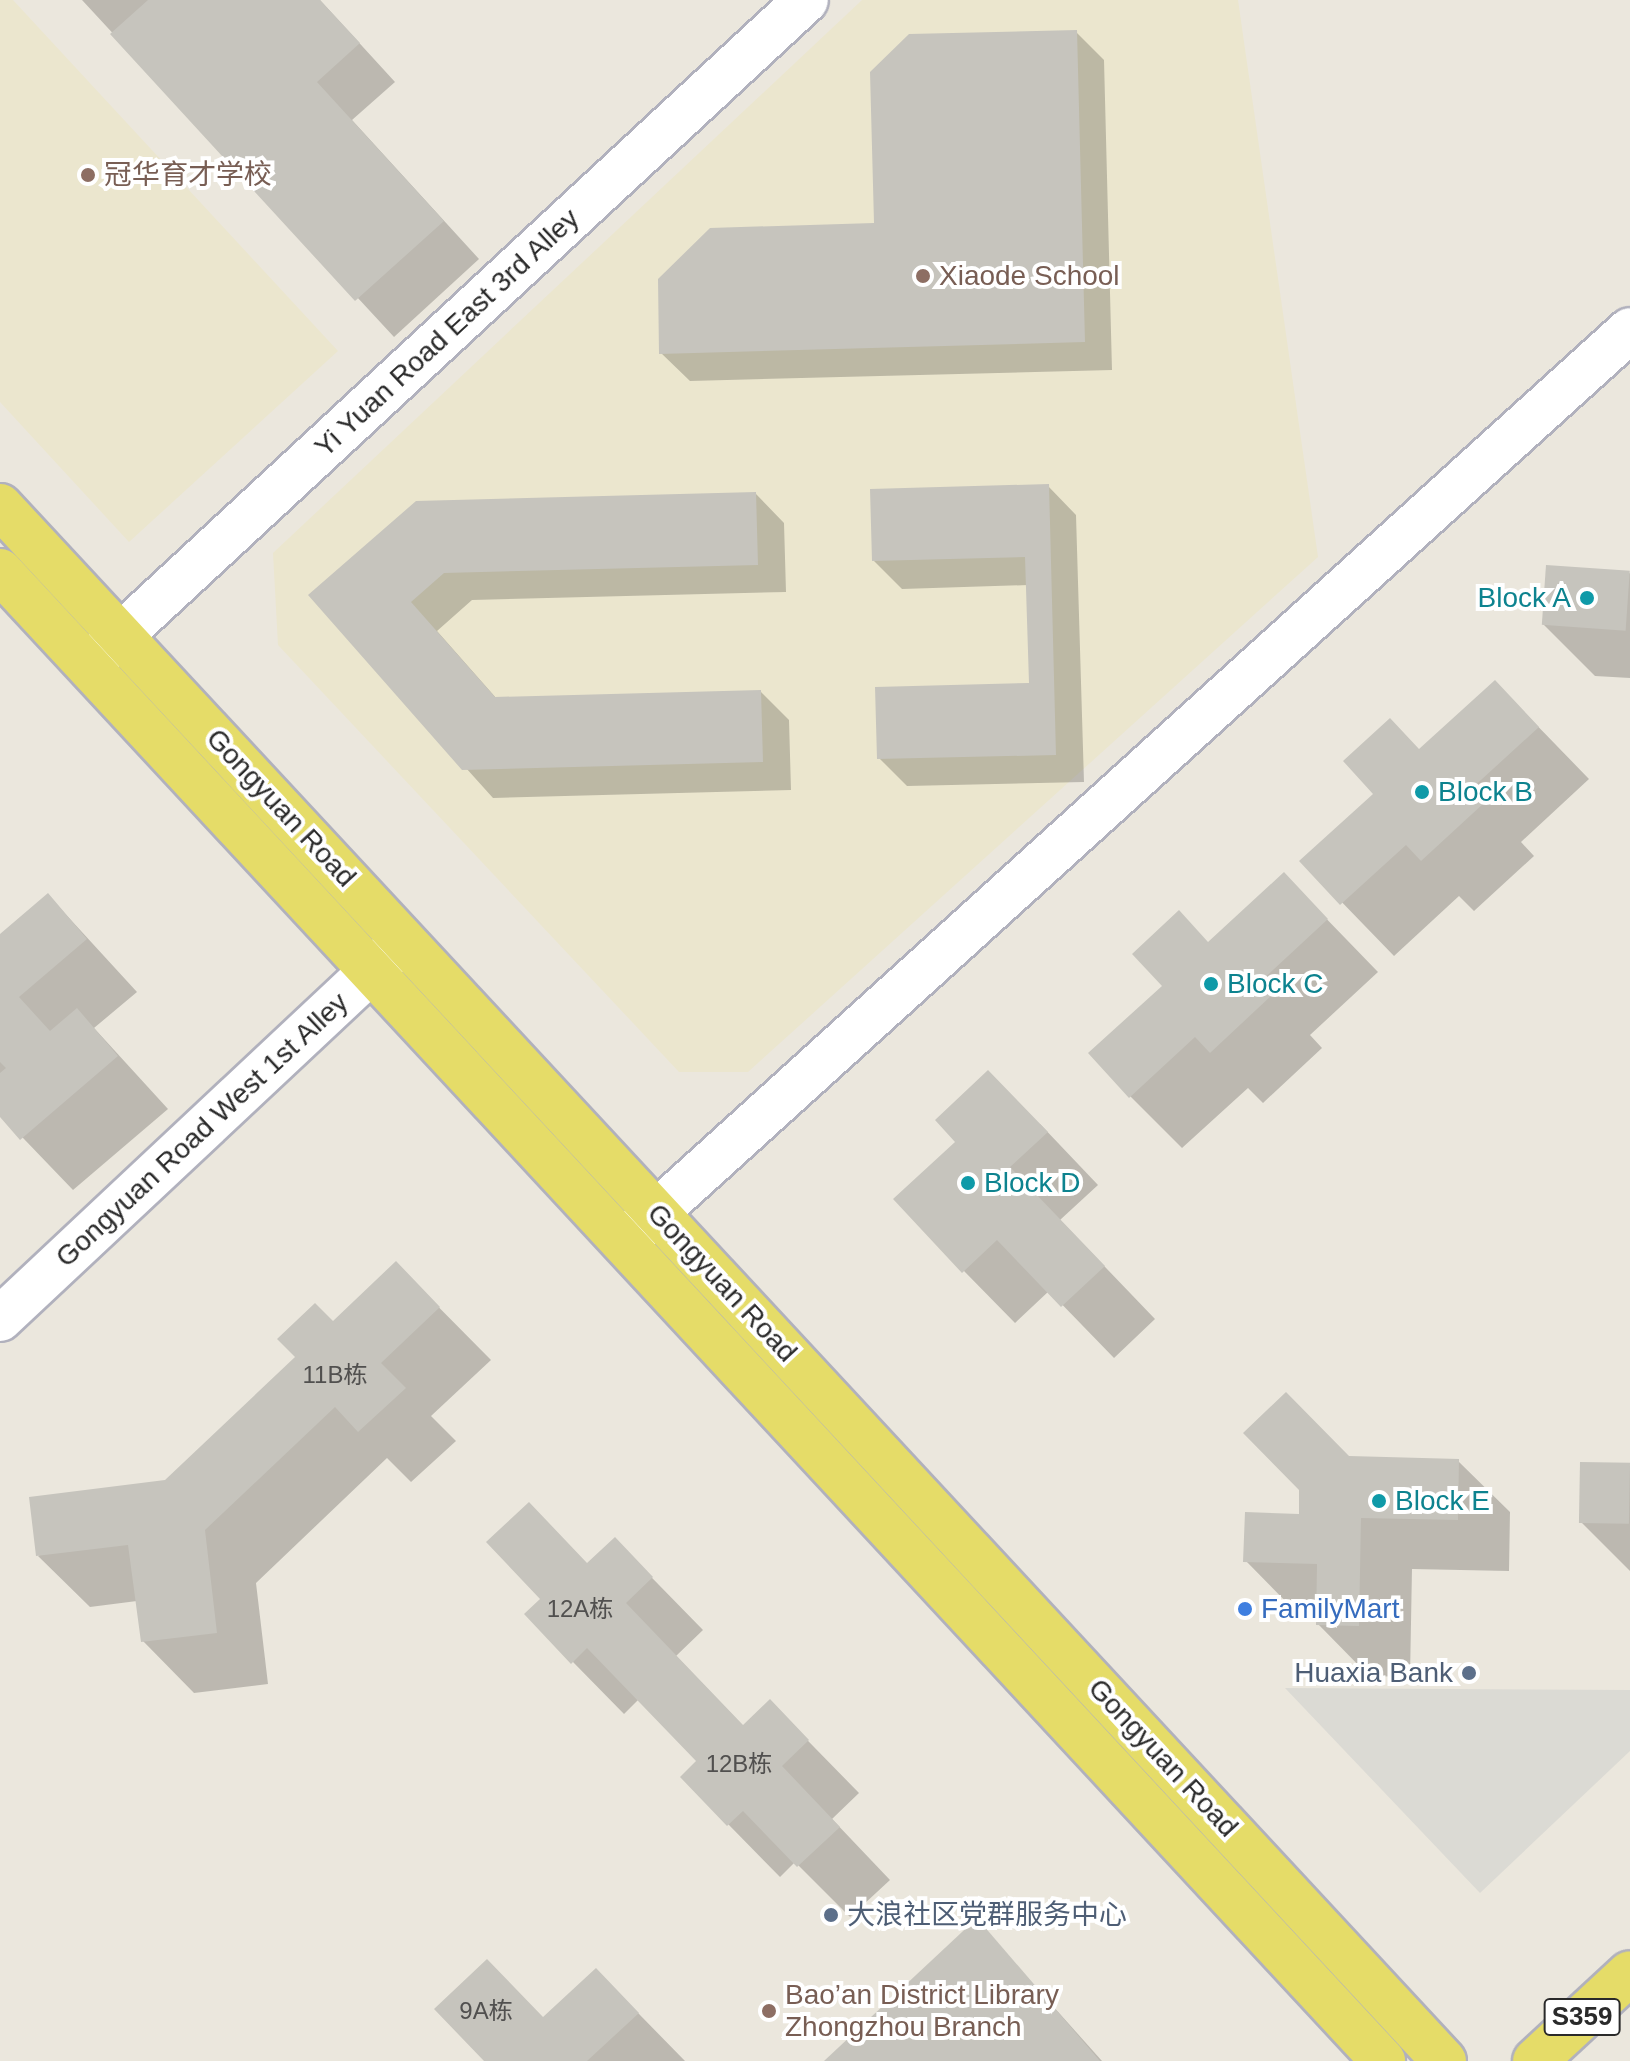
<!DOCTYPE html>
<html>
<head>
<meta charset="utf-8">
<style>
  body { margin:0 }
  #map { position:relative; width:1630px; height:2061px; overflow:hidden; background:#ebe7dd; font-family:Helvetica,"Noto Sans SC",sans-serif }
  div>[style] { position:absolute }
  .education>* { inset:0; background:#ebe6ce }
  .plaza>* { inset:0; background:#dbdad4 }
  .shadow>* { inset:0; background:#0003 }
  .building>* { inset:0; background:#c6c4bd; transform-origin:0 0 }
  .roads { filter:drop-shadow(2px 0 #b1b1bd) drop-shadow(-2px 0 #b1b1bd) drop-shadow(0 2px #b1b1bd) drop-shadow(0 -2px #b1b1bd) }
  .minor>* { height:44px; margin:-22px; padding:0 22px; transform-origin:22px; border-radius:22px; background:#fff }
  .major>* { height:44px; margin:-22px; padding:0 22px; transform-origin:22px; border-radius:22px; background:#e5dc68 }
  .dots>* { width:22px; height:22px; translate:-50% -50%; box-sizing:border-box; border:4px solid #fff; border-radius:50% }
  span { translate:-50% -50%; white-space:nowrap; text-align:center; line-height:1.15; -webkit-text-stroke:8px #fff; paint-order:stroke }
  .number-label { font-size:24px; color:#51504f }
  .number-label span { -webkit-text-stroke-width:0 }
  .shield-label span { padding:2px 6px; background:#fff; border:2px solid; border-radius:6px; -webkit-text-stroke-width:0 }
  .shield-label { font-size:26px; color:#2a2a2a; font-weight:700 }
  .education-label { font-size:28px; color:#785e54 }
  .left { translate:0 -50%; text-align:left }
  .street-label { font-size:28px; color:#2a2a2a }
  .culture-label { font-size:28px; color:#0d838f }
  .right { translate:-100% -50%; text-align:right }
  .shop-label { font-size:28px; color:#366cbe }
  .service-label { font-size:28px; color:#4e5e75 }
</style>
</head>
<body>
<div id="map">
  <div class="education">
    <i style="clip-path:polygon(0 0,13px 0,338px 351px,129px 542px,0 402px)"></i>
    <i style="clip-path:polygon(862px 0,1238px 0,1318px 557px,748px 1072px,679px 1072px,278px 645px,273px 553px)"></i>
  </div>
  <div class="plaza">
    <i style="clip-path:polygon(1285px 1688px,1630px 1690px,1630px 1751px,1480px 1893px)"></i>
  </div>
  <div class="shadow">
    <i style="clip-path:polygon(82px 0,320px 0,395px 82px,352px 120px,479px 259px,394px 337px)"></i>
    <i style="clip-path:polygon(1076px 32px,1104px 60px,1112px 370px,690px 381px,661px 353px,876px 225px)"></i>
    <i style="clip-path:polygon(1048px 486px,1076px 515px,1084px 782px,907px 786px,879px 758px,1031px 685px,1028px 585px,902px 589px,873px 560px)"></i>
    <i style="clip-path:polygon(756px 494px,784px 523px,786px 592px,472px 600px,437px 631px,497px 699px,761px 692px,789px 720px,791px 790px,493px 798px,311px 596px)"></i>
    <i style="clip-path:polygon(1630px 573px,1630px 678px,1595px 676px,1543px 624px)"></i>
    <i style="clip-path:polygon(1495px 682px,1589px 779px,1521px 842px,1534px 856px,1474px 911px,1459px 896px,1394px 956px,1302px 861px)"></i>
    <i style="clip-path:polygon(1284px 875px,1378px 972px,1310px 1035px,1322px 1048px,1263px 1103px,1248px 1088px,1182px 1148px,1130px 1096px,1209px 944px)"></i>
    <i style="clip-path:polygon(48px 895px,137px 992px,94px 1028px,168px 1109px,73px 1190px,0 1114px,0 936px)"></i>
    <i style="clip-path:polygon(1040px 1124px,1098px 1185px,1060px 1220px,1155px 1319px,1114px 1358px,1049px 1291px,1015px 1323px,964px 1271px,958px 1142px)"></i>
    <i style="clip-path:polygon(396px 1264px,491px 1360px,431px 1416px,456px 1441px,411px 1482px,387px 1458px,256px 1583px,268px 1684px,194px 1693px,143px 1641px,137px 1601px,90px 1607px,38px 1556px,166px 1482px)"></i>
    <i style="clip-path:polygon(1349px 1458px,1458px 1461px,1510px 1512px,1509px 1571px,1412px 1569px,1410px 1677px,1369px 1676px,1318px 1624px,1318px 1613px,1297px 1613px,1246px 1561px,1301px 1516px)"></i>
    <i style="clip-path:polygon(1630px 1465px,1630px 1571px,1581px 1522px)"></i>
    <i style="clip-path:polygon(615px 1540px,703px 1630px,676px 1656px,744px 1727px,770px 1702px,859px 1793px,832px 1819px,890px 1880px,850px 1917px,795px 1862px,780px 1877px,729px 1825px,683px 1777px,699px 1762px,639px 1699px,624px 1714px,573px 1662px,588px 1565px)"></i>
    <i style="clip-path:polygon(977px 1921px,1102px 2061px,827px 2061px)"></i>
    <i style="clip-path:polygon(596px 1970px,685px 2061px,487px 2061px,544px 2019px)"></i>
  </div>
  <div class="building">
    <i style="clip-path:polygon(148px 0,320px 0,360px 43px,317px 82px,444px 221px,355px 301px,110px 34px)"></i>
    <i style="clip-path:polygon(1077px 30px,1085px 342px,659px 354px,658px 279px,710px 228px,874px 223px,870px 72px,909px 34px)"></i>
    <i style="clip-path:polygon(1049px 484px,1056px 755px,877px 759px,875px 687px,1029px 683px,1025px 557px,872px 561px,870px 489px)"></i>
    <i style="clip-path:polygon(756px 492px,758px 565px,444px 573px,411px 602px,495px 697px,761px 690px,763px 762px,462px 770px,308px 595px,416px 501px)"></i>
    <i style="left:1546px;top:565px;width:84px;height:60px;rotate:4deg"></i>
    <i style="clip-path:polygon(1495px 680px,1539px 727px,1470px 790px,1484px 803px,1421px 861px,1406px 845px,1340px 905px,1299px 861px,1373px 794px,1343px 761px,1390px 718px,1419px 749px)"></i>
    <i style="clip-path:polygon(1284px 872px,1328px 919px,1260px 982px,1272px 995px,1210px 1053px,1195px 1037px,1129px 1098px,1088px 1053px,1162px 986px,1132px 954px,1179px 910px,1208px 942px)"></i>
    <i style="clip-path:polygon(48px 893px,87px 939px,19px 997px,50px 1031px,77px 1008px,118px 1056px,20px 1140px,0 1117px,0 1073px,6px 1068px,0 1062px,0 934px)"></i>
    <i style="clip-path:polygon(988px 1070px,1048px 1132px,1010px 1167px,1105px 1266px,1061px 1307px,997px 1240px,962px 1273px,893px 1199px,955px 1142px,935px 1120px)"></i>
    <i style="clip-path:polygon(396px 1261px,440px 1307px,381px 1363px,406px 1388px,358px 1432px,335px 1407px,205px 1530px,217px 1633px,141px 1642px,128px 1545px,36px 1556px,29px 1497px,165px 1480px,295px 1357px,277px 1339px,315px 1303px,333px 1321px)"></i>
    <i style="clip-path:polygon(1286px 1392px,1349px 1456px,1459px 1459px,1458px 1520px,1361px 1518px,1359px 1626px,1316px 1625px,1317px 1564px,1243px 1562px,1245px 1512px,1299px 1514px,1299px 1490px,1243px 1433px)"></i>
    <i style="left:1580px;top:1462px;width:50px;height:61px;rotate:1deg"></i>
    <i style="clip-path:polygon(529px 1502px,587px 1563px,615px 1537px,653px 1577px,626px 1603px,743px 1725px,770px 1699px,809px 1740px,782px 1766px,840px 1827px,797px 1867px,743px 1811px,727px 1826px,680px 1777px,696px 1761px,587px 1648px,571px 1664px,524px 1614px,540px 1599px,486px 1542px)"></i>
    <i style="clip-path:polygon(977px 1918px,1100px 2061px,824px 2061px)"></i>
    <i style="clip-path:polygon(487px 1959px,543px 2017px,596px 1968px,639px 2013px,587px 2061px,484px 2061px,434px 2009px)"></i>
  </div>
  <div class="roads">
    <div class="minor">
      <i style="left:93px;top:661px;width:972px;rotate:-42.83deg"></i>
      <i style="left:628px;top:1238px;width:1352px;rotate:-42.18deg"></i>
      <i style="left:0;top:1319px;width:547px;rotate:-43.15deg"></i>
    </div>
    <div class="major">
      <i style="left:0;top:506px;width:2122px;rotate:47.12deg"></i>
      <i style="left:0;top:571px;width:2033px;rotate:47.13deg"></i>
      <i style="left:1535px;top:2061px;width:129px;rotate:-42.8deg"></i>
    </div>
  </div>
  <div class="dots">
    <i style="left:88px;top:175px;background:#8d6e63"></i>
    <i style="left:923px;top:276px;background:#8d6e63"></i>
    <i style="left:1587px;top:598px;background:#0f9aa8"></i>
    <i style="left:1422px;top:792px;background:#0f9aa8"></i>
    <i style="left:1211px;top:984px;background:#0f9aa8"></i>
    <i style="left:968px;top:1183px;background:#0f9aa8"></i>
    <i style="left:1379px;top:1501px;background:#0f9aa8"></i>
    <i style="left:1245px;top:1609px;background:#3f7fe0"></i>
    <i style="left:1469px;top:1673px;background:#5c6f8a"></i>
    <i style="left:831px;top:1915px;background:#5c6f8a"></i>
    <i style="left:769px;top:2011px;background:#8d6e63"></i>
  </div>
  <div class="number-label">
    <span style="left:335px;top:1375px">11B栋</span>
    <span style="left:580px;top:1609px">12A栋</span>
    <span style="left:739px;top:1764px">12B栋</span>
    <span style="left:486px;top:2011px">9A栋</span>
  </div>
  <div class="shield-label">
    <span style="left:1582px;top:2017px">S359</span>
  </div>
  <div class="education-label">
    <span class="left" style="left:104px;top:175px">冠华育才学校</span>
    <span class="left" style="left:939px;top:276px">Xiaode School</span>
    <span class="left" style="left:785px;top:2011px">Bao’an District Library<br>Zhongzhou Branch</span>
  </div>
  <div class="street-label">
    <span style="left:447px;top:333px;rotate:-43deg">Yi Yuan Road East 3rd Alley</span>
    <span style="left:281px;top:808px;rotate:47deg">Gongyuan Road</span>
    <span style="left:202px;top:1130px;rotate:-43deg">Gongyuan Road West 1st Alley</span>
    <span style="left:722px;top:1283px;rotate:47deg">Gongyuan Road</span>
    <span style="left:1163px;top:1758px;rotate:47deg">Gongyuan Road</span>
  </div>
  <div class="culture-label">
    <span class="right" style="left:1571px;top:598px">Block A</span>
    <span class="left" style="left:1438px;top:792px">Block B</span>
    <span class="left" style="left:1227px;top:984px">Block C</span>
    <span class="left" style="left:984px;top:1183px">Block D</span>
    <span class="left" style="left:1395px;top:1501px">Block E</span>
  </div>
  <div class="shop-label">
    <span class="left" style="left:1261px;top:1609px">FamilyMart</span>
  </div>
  <div class="service-label">
    <span class="right" style="left:1453px;top:1673px">Huaxia Bank</span>
    <span class="left" style="left:847px;top:1915px">大浪社区党群服务中心</span>
  </div>
</div>
</body>
</html>
